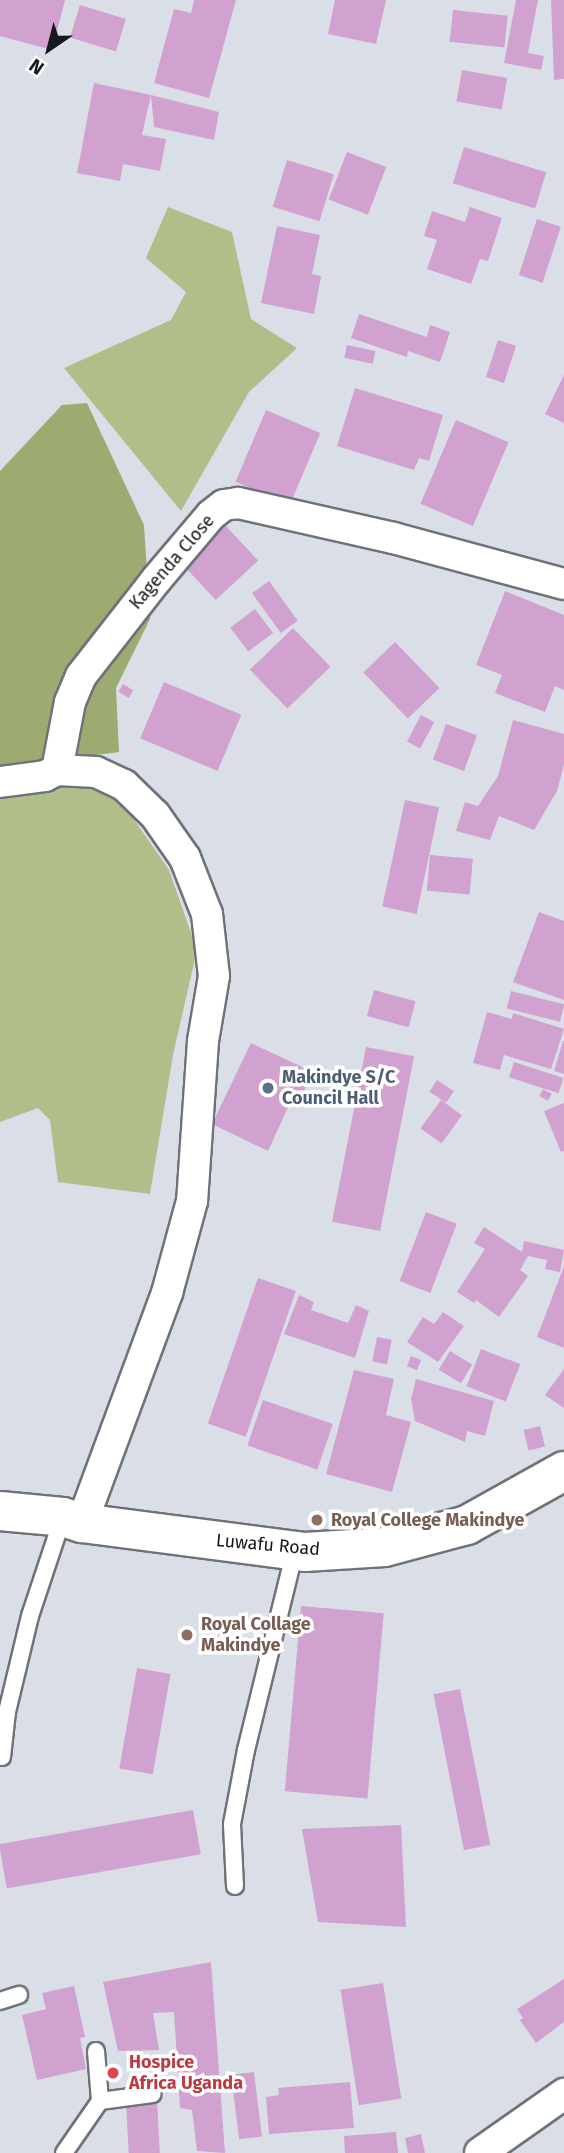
<!DOCTYPE html>
<html>
<head>
<meta charset="utf-8">
<style>
  body { margin:0 }
  #map { position:relative; width:564px; height:2153px; overflow:hidden; background:#dadfe7; font-family:"Fira Sans",sans-serif }
  div>[style] { position:absolute }
  .green>* { inset:0; background:#b0be89 }
  .forest>* { inset:0; background:#9cab6f }
  .building>* { inset:0; background:#d1a2d0; transform-origin:0 0 }
  .roads { filter:drop-shadow(2px 0 #6e7279) drop-shadow(-2px 0 #6e7279) drop-shadow(0 2px #6e7279) drop-shadow(0 -2px #6e7279) }
  .service>* { height:16px; margin:-8px; padding:0 8px; transform-origin:8px; border-radius:8px; background:#fff }
  .minor>* { height:30px; margin:-15px; padding:0 15px; transform-origin:15px; border-radius:15px; background:#fff }
  .tertiary>* { height:38px; margin:-19px; padding:0 19px; transform-origin:19px; border-radius:19px; background:#fff }
  .dots>* { width:19px; height:19px; translate:-50% -50%; box-sizing:border-box; border:4px solid #fff; border-radius:50% }
  span { translate:-50% -50%; white-space:nowrap; text-align:center; line-height:1.15; -webkit-text-stroke:7px #fff; paint-order:stroke }
  .street-label { font-size:18px; color:#17181b }
  .service-label { font-size:18px; color:#4e5e75; font-weight:700 }
  .left { translate:0 -50%; text-align:left }
  .education-label { font-size:18px; color:#785e54; font-weight:700 }
  .health-label { font-size:18px; color:#be3a42; font-weight:700 }
  .north { position:absolute; left:14px; top:14px; width:70px; height:70px; -webkit-text-stroke:5px #fff; paint-order:stroke; rotate:215deg; font-size:19px; font-weight:700; line-height:28px; text-align:center; color:#17181b }
  .north::after { content:''; display:block; margin:auto; width:24px; height:32px; background:#17181b; clip-path:polygon(50% 0,100% 100%,50% 72%,0 100%) }
</style>
</head>
<body>
<div id="map">
  <div class="green">
    <i style="clip-path:polygon(168px 207px,232px 232px,251px 319px,297px 348px,249px 392px,181px 511px,64px 368px,171px 320px,186px 292px,146px 258px)"></i>
    <i style="clip-path:polygon(76px 784px,117px 795px,169px 870px,197px 950px,173px 1055px,150px 1194px,58px 1182px,50px 1120px,38px 1108px,0 1122px,0 793px)"></i>
  </div>
  <div class="forest">
    <i style="clip-path:polygon(87px 403px,144px 525px,150px 619px,116px 688px,119px 752px,0 768px,0 471px,62px 405px)"></i>
  </div>
  <div class="building">
    <i style="clip-path:polygon(0 0,65px 0,52px 50px,0 36px)"></i>
    <i style="clip-path:polygon(194px 0,236px 0,209px 98px,154px 83px,174px 9px,191px 13px)"></i>
    <i style="clip-path:polygon(335px 0,386px 0,376px 44px,328px 34px)"></i>
    <i style="clip-path:polygon(516px 0,538px 0,528px 53px,544px 56px,541px 70px,504px 63px)"></i>
    <i style="clip-path:polygon(551px 0,564px 0,564px 79px,554px 80px)"></i>
    <i style="left:80px;top:5px;width:48px;height:34px;rotate:17deg"></i>
    <i style="left:453px;top:10px;width:55px;height:32px;rotate:6deg"></i>
    <i style="left:462px;top:70px;width:46px;height:32px;rotate:10deg"></i>
    <i style="clip-path:polygon(94px 83px,151px 95px,142px 135px,166px 139px,160px 171px,123px 164px,120px 181px,77px 173px)"></i>
    <i style="clip-path:polygon(151px 95px,219px 112px,214px 140px,154px 127px)"></i>
    <i style="left:464px;top:147px;width:86px;height:38px;rotate:17deg"></i>
    <i style="left:347px;top:152px;width:42px;height:51px;rotate:21deg"></i>
    <i style="left:287px;top:160px;width:49px;height:49px;rotate:17deg"></i>
    <i style="clip-path:polygon(470px 207px,502px 218px,488px 261px,480px 259px,471px 284px,427px 269px,437px 240px,424px 236px,432px 211px,465px 222px)"></i>
    <i style="left:537px;top:219px;width:25px;height:59px;rotate:18deg"></i>
    <i style="clip-path:polygon(277px 226px,320px 235px,312px 274px,321px 276px,314px 314px,261px 303px)"></i>
    <i style="clip-path:polygon(359px 314px,427px 337px,430px 325px,450px 332px,440px 362px,408px 351px,407px 357px,351px 338px)"></i>
    <i style="left:498px;top:340px;width:19px;height:39px;rotate:18deg"></i>
    <i style="left:347px;top:345px;width:29px;height:13px;rotate:12deg"></i>
    <i style="clip-path:polygon(564px 375px,564px 423px,545px 414px)"></i>
    <i style="clip-path:polygon(355px 388px,443px 415px,429px 461px,419px 458px,414px 470px,337px 446px)"></i>
    <i style="left:266px;top:410px;width:59px;height:78px;rotate:23deg"></i>
    <i style="left:456px;top:420px;width:57px;height:91px;rotate:23deg"></i>
    <i style="left:224px;top:524px;width:50px;height:58px;rotate:47deg"></i>
    <i style="left:269px;top:581px;width:49px;height:21px;rotate:54deg"></i>
    <i style="clip-path:polygon(505px 591px,564px 615px,564px 690px,555px 686px,545px 712px,495px 693px,502px 675px,476px 665px)"></i>
    <i style="left:255px;top:609px;width:30px;height:31px;rotate:53deg"></i>
    <i style="left:293px;top:628px;width:54px;height:60px;rotate:46deg"></i>
    <i style="left:395px;top:642px;width:64px;height:44px;rotate:46deg"></i>
    <i style="left:164px;top:682px;width:84px;height:61px;rotate:23deg"></i>
    <i style="left:123px;top:684px;width:12px;height:9px;rotate:31deg"></i>
    <i style="left:421px;top:715px;width:15px;height:30px;rotate:28deg"></i>
    <i style="clip-path:polygon(513px 720px,564px 734px,564px 764px,557px 791px,534px 830px,499px 816px,490px 840px,456px 831px,465px 802px,478px 806px,498px 776px)"></i>
    <i style="left:446px;top:724px;width:33px;height:38px;rotate:20deg"></i>
    <i style="left:405px;top:800px;width:35px;height:109px;rotate:12deg"></i>
    <i style="left:430px;top:855px;width:43px;height:36px;rotate:5deg"></i>
    <i style="clip-path:polygon(539px 912px,564px 921px,564px 1000px,513px 982px)"></i>
    <i style="left:374px;top:990px;width:43px;height:27px;rotate:15deg"></i>
    <i style="left:511px;top:991px;width:55px;height:18px;rotate:14deg"></i>
    <i style="clip-path:polygon(487px 1012px,512px 1019px,513px 1013px,564px 1029px,551px 1069px,504px 1055px,500px 1070px,473px 1063px)"></i>
    <i style="clip-path:polygon(563px 1041px,564px 1041px,564px 1074px,554px 1071px)"></i>
    <i style="clip-path:polygon(251px 1043px,313px 1072px,297px 1106px,290px 1103px,268px 1151px,212px 1124px)"></i>
    <i style="left:366px;top:1047px;width:49px;height:178px;rotate:11deg"></i>
    <i style="left:514px;top:1062px;width:52px;height:16px;rotate:18deg"></i>
    <i style="left:437px;top:1080px;width:20px;height:14px;rotate:33deg"></i>
    <i style="left:543px;top:1089px;width:10px;height:8px;rotate:29deg"></i>
    <i style="left:441px;top:1100px;width:26px;height:35px;rotate:36deg"></i>
    <i style="clip-path:polygon(564px 1103px,564px 1151px,561px 1152px,544px 1111px)"></i>
    <i style="left:426px;top:1212px;width:33px;height:74px;rotate:21deg"></i>
    <i style="clip-path:polygon(484px 1227px,522px 1252px,524px 1241px,564px 1250px,560px 1272px,545px 1269px,547px 1260px,528px 1256px,520px 1270px,528px 1276px,499px 1317px,476px 1300px,474px 1303px,457px 1292px,485px 1249px,474px 1243px)"></i>
    <i style="clip-path:polygon(564px 1266px,564px 1348px,537px 1337px)"></i>
    <i style="left:258px;top:1278px;width:40px;height:154px;rotate:19deg"></i>
    <i style="clip-path:polygon(299px 1295px,314px 1302px,311px 1310px,348px 1323px,356px 1305px,369px 1311px,355px 1358px,284px 1334px)"></i>
    <i style="clip-path:polygon(443px 1312px,464px 1326px,438px 1362px,407px 1342px,423px 1317px,434px 1324px)"></i>
    <i style="left:377px;top:1337px;width:15px;height:25px;rotate:11deg"></i>
    <i style="left:481px;top:1349px;width:42px;height:40px;rotate:21deg"></i>
    <i style="left:450px;top:1351px;width:26px;height:22px;rotate:31deg"></i>
    <i style="left:411px;top:1356px;width:11px;height:11px;rotate:22deg"></i>
    <i style="clip-path:polygon(564px 1369px,564px 1408px,545px 1395px)"></i>
    <i style="clip-path:polygon(354px 1370px,394px 1379px,386px 1415px,411px 1422px,392px 1492px,326px 1474px)"></i>
    <i style="clip-path:polygon(416px 1379px,494px 1401px,485px 1436px,467px 1431px,465px 1442px,415px 1421px,411px 1399px)"></i>
    <i style="left:263px;top:1400px;width:74px;height:48px;rotate:19deg"></i>
    <i style="left:540px;top:1426px;width:21px;height:17px;rotate:76deg"></i>
    <i style="left:301px;top:1606px;width:83px;height:186px;rotate:5deg"></i>
    <i style="left:137px;top:1668px;width:34px;height:102px;rotate:10deg"></i>
    <i style="left:460px;top:1689px;width:159px;height:27px;rotate:79deg"></i>
    <i style="left:193px;top:1810px;width:45px;height:197px;rotate:80deg"></i>
    <i style="clip-path:polygon(401px 1825px,406px 1927px,318px 1922px,302px 1829px)"></i>
    <i style="clip-path:polygon(211px 1962px,225px 2153px,197px 2151px,192px 2110px,180px 2108px,174px 2012px,153px 2013px,159px 2050px,118px 2051px,103px 1982px)"></i>
    <i style="clip-path:polygon(564px 1979px,564px 2022px,536px 2043px,520px 2020px,523px 2018px,517px 2009px)"></i>
    <i style="left:383px;top:1983px;width:117px;height:43px;rotate:81deg"></i>
    <i style="clip-path:polygon(74px 1986px,85px 2037px,80px 2038px,86px 2069px,37px 2080px,22px 2015px,46px 2009px,42px 1993px)"></i>
    <i style="left:254px;top:2072px;width:65px;height:23px;rotate:83deg"></i>
    <i style="clip-path:polygon(350px 2082px,354px 2128px,269px 2134px,266px 2097px,279px 2095px,278px 2088px)"></i>
    <i style="left:157px;top:2100px;width:53px;height:31px;rotate:87deg"></i>
    <i style="clip-path:polygon(396px 2132px,398px 2153px,345px 2153px,344px 2136px)"></i>
    <i style="clip-path:polygon(421px 2134px,425px 2153px,408px 2153px,405px 2138px)"></i>
  </div>
  <div class="roads">
    <div class="service">
      <i style="left:2px;top:1757px;width:45px;rotate:-83.7deg"></i>
      <i style="left:7px;top:1712px;width:99px;rotate:-76.5deg"></i>
      <i style="left:30px;top:1616px;width:104px;rotate:-71.6deg"></i>
      <i style="left:235px;top:1886px;width:62px;rotate:-92.8deg"></i>
      <i style="left:232px;top:1824px;width:75px;rotate:-79.3deg"></i>
      <i style="left:246px;top:1750px;width:206px;rotate:-76.2deg"></i>
      <i style="left:0;top:2001px;width:20px;rotate:-18deg"></i>
      <i style="left:96px;top:2051px;width:50px;rotate:85.4deg"></i>
      <i style="left:64px;top:2153px;width:63px;rotate:-55.3deg"></i>
      <i style="left:100px;top:2101px;width:53px;rotate:-7.5deg"></i>
    </div>
    <div class="minor">
      <i style="left:57px;top:770px;width:39px;rotate:3deg"></i>
      <i style="left:96px;top:772px;width:31px;rotate:25deg"></i>
      <i style="left:124px;top:785px;width:43px;rotate:44.1deg"></i>
      <i style="left:155px;top:815px;width:52px;rotate:55.1deg"></i>
      <i style="left:185px;top:858px;width:60px;rotate:68.6deg"></i>
      <i style="left:207px;top:914px;width:62px;rotate:83.6deg"></i>
      <i style="left:214px;top:976px;width:66px;rotate:99.6deg"></i>
      <i style="left:203px;top:1041px;width:160px;rotate:93.9deg"></i>
      <i style="left:192px;top:1201px;width:95px;rotate:105.2deg"></i>
      <i style="left:167px;top:1293px;width:245px;rotate:110.3deg"></i>
      <i style="left:0;top:782px;width:45px;rotate:-7.6deg"></i>
      <i style="left:45px;top:776px;width:13px;rotate:-27deg"></i>
      <i style="left:57px;top:770px;width:69px;rotate:-79.2deg"></i>
      <i style="left:70px;top:702px;width:28px;rotate:-67deg"></i>
      <i style="left:81px;top:676px;width:122px;rotate:-52deg"></i>
      <i style="left:156px;top:580px;width:85px;rotate:-49.8deg"></i>
      <i style="left:211px;top:515px;width:16px;rotate:-38deg"></i>
      <i style="left:224px;top:505px;width:14px;rotate:-8deg"></i>
      <i style="left:238px;top:503px;width:159px;rotate:12.7deg"></i>
      <i style="left:393px;top:538px;width:177px;rotate:15.1deg"></i>
      <i style="left:480px;top:2153px;width:103px;rotate:-35.1deg"></i>
    </div>
    <div class="tertiary">
      <i style="left:0;top:1511px;width:63px;rotate:5.4deg"></i>
      <i style="left:63px;top:1517px;width:20px;rotate:18deg"></i>
      <i style="left:82px;top:1523px;width:225px;rotate:7.4deg"></i>
      <i style="left:305px;top:1552px;width:80px;rotate:-3.6deg"></i>
      <i style="left:385px;top:1547px;width:85px;rotate:-15deg"></i>
      <i style="left:467px;top:1525px;width:111px;rotate:-29.1deg"></i>
    </div>
  </div>
  <div class="dots">
    <i style="left:268px;top:1088px;background:#5c6f8a"></i>
    <i style="left:317px;top:1520px;background:#8d6e63"></i>
    <i style="left:187px;top:1635px;background:#8d6e63"></i>
    <i style="left:113px;top:2073px;background:#e0444e"></i>
  </div>
  <div class="street-label">
    <span style="left:172px;top:562px;rotate:-49deg">Kagenda Close</span>
    <span style="left:268px;top:1545px;rotate:5deg">Luwafu Road</span>
  </div>
  <div class="service-label">
    <span class="left" style="left:282px;top:1088px">Makindye S/C<br>Council Hall</span>
  </div>
  <div class="education-label">
    <span class="left" style="left:331px;top:1520px">Royal College Makindye</span>
    <span class="left" style="left:201px;top:1635px">Royal Collage<br>Makindye</span>
  </div>
  <div class="health-label">
    <span class="left" style="left:129px;top:2073px">Hospice<br>Africa Uganda</span>
  </div>
  <div class="north">N</div>
</div>
</body>
</html>
